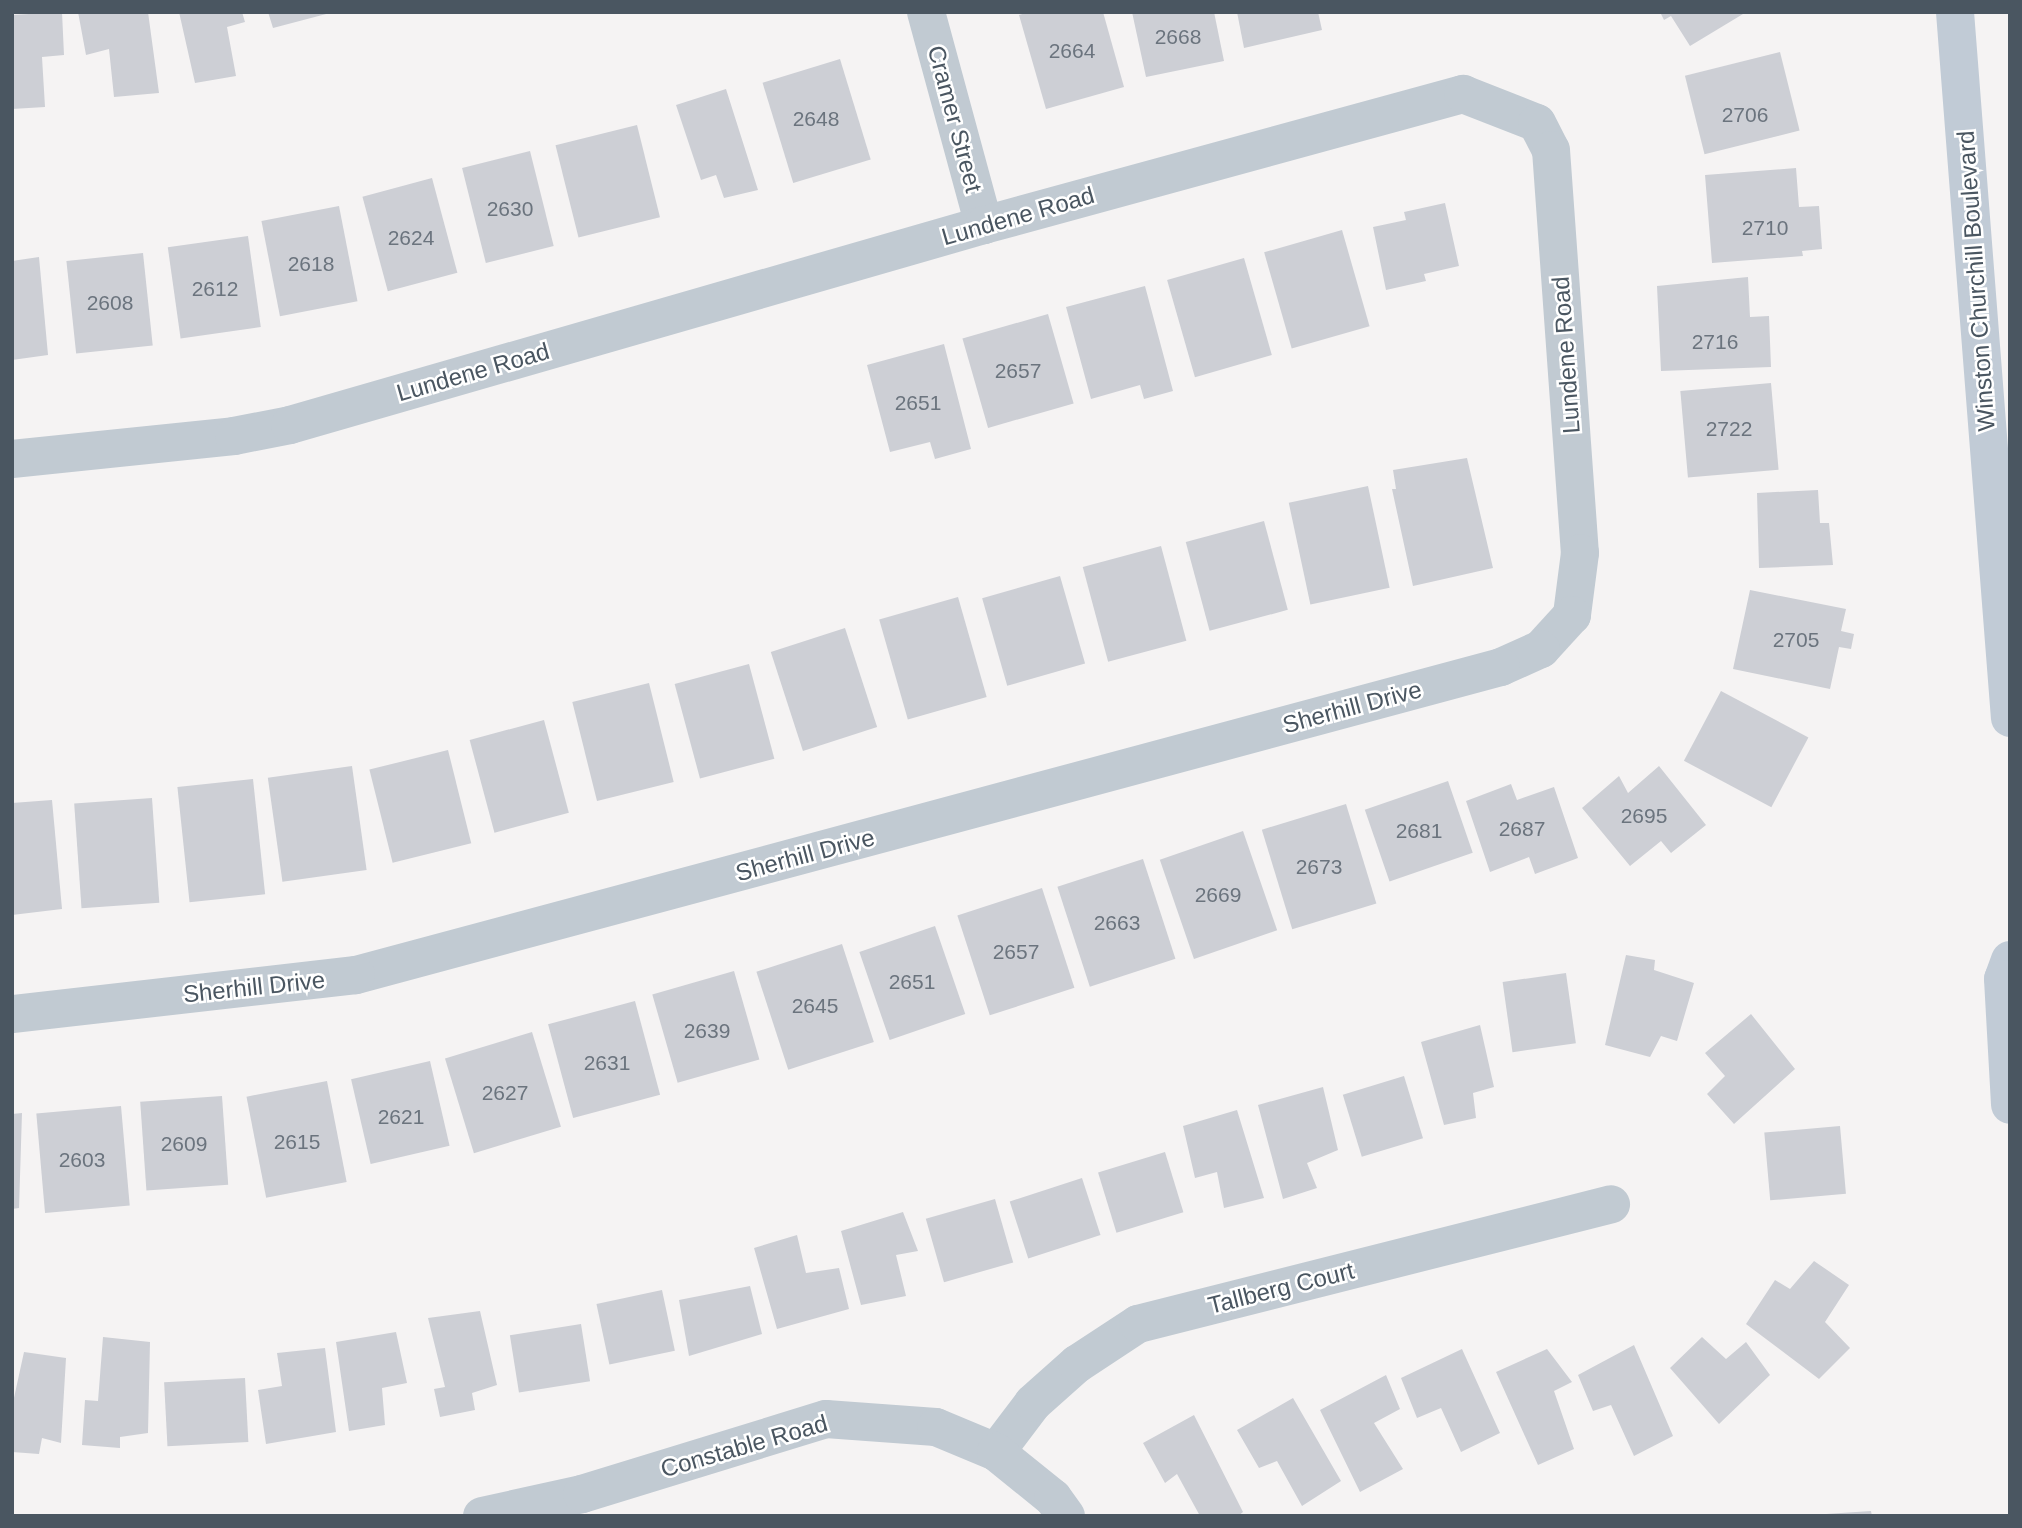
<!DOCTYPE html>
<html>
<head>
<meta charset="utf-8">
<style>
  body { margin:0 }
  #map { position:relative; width:2022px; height:1528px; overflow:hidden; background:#f5f3f3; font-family:Helvetica,sans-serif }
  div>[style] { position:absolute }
  .building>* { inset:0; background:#cdcfd5; transform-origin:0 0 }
  .street>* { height:38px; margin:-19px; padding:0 19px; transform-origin:19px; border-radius:19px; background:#c1cad2 }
  .secondary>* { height:38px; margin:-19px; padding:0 19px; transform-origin:19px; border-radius:19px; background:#c1cbd6 }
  span { translate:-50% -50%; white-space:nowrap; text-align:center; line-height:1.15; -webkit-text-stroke:5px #fff; paint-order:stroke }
  .number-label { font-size:21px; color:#6b747e }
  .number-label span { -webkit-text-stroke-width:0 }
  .street-label { font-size:24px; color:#4a5661 }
  .frame { position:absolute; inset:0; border:14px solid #4a5661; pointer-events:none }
</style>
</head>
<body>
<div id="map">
  <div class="building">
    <i style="clip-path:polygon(62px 12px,64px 55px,42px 57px,45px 107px,12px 109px,12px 15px)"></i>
    <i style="clip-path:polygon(78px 12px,148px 12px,159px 93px,114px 97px,109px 49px,86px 55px)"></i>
    <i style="clip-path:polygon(179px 12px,242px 12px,245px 22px,227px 27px,236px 76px,195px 83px)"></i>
    <i style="clip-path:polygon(268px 12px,329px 12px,330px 13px,273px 28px)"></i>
    <i style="clip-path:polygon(1029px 12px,1103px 12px,1124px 87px,1046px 109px,1019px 15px)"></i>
    <i style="clip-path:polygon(1132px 12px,1214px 12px,1224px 61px,1146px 77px)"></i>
    <i style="clip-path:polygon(1237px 12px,1318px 12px,1322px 30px,1244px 48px)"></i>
    <i style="clip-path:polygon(1660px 12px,1741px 12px,1743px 14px,1690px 46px,1671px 16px,1664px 20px)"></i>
    <i style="left:1780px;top:52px;width:81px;height:98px;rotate:76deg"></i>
    <i style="left:840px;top:59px;width:105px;height:81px;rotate:73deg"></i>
    <i style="clip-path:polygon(726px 89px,758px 190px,724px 198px,716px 175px,701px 180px,676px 105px)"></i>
    <i style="left:637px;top:125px;width:95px;height:84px;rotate:76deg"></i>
    <i style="left:530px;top:151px;width:98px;height:70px;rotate:76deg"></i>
    <i style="clip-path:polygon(1796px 168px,1799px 207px,1819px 206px,1822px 249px,1802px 251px,1803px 256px,1712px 263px,1705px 175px)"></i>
    <i style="left:432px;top:178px;width:98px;height:72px;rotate:75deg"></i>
    <i style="clip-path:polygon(1445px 203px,1459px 266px,1424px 274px,1426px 281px,1386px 290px,1373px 227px,1406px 220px,1404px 212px)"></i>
    <i style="left:339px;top:206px;width:97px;height:79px;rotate:79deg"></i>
    <i style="left:1342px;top:230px;width:100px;height:81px;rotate:74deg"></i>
    <i style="left:248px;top:236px;width:92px;height:81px;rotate:82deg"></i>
    <i style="left:143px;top:253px;width:93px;height:77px;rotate:84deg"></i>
    <i style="clip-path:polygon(39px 257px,48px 355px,12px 360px,12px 261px)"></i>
    <i style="left:1244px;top:258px;width:101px;height:80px;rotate:74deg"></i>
    <i style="clip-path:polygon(1748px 277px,1750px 317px,1769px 316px,1771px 367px,1661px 371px,1657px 286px)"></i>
    <i style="clip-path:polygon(1145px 286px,1173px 391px,1144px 399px,1140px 385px,1091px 399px,1066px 307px)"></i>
    <i style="left:1048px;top:314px;width:93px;height:89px;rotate:74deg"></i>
    <i style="clip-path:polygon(944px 344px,971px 449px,935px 459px,930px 442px,890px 452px,867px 365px)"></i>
    <i style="left:1771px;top:383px;width:87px;height:91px;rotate:85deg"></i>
    <i style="clip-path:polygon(1467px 458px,1493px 568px,1413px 586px,1392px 489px,1396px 489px,1393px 470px)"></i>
    <i style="left:1368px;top:486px;width:104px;height:81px;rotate:78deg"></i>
    <i style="clip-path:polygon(1818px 490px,1820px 523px,1829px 523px,1833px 565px,1759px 568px,1757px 493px)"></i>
    <i style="left:1264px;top:521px;width:92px;height:81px;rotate:75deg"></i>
    <i style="left:1161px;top:546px;width:98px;height:81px;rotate:75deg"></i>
    <i style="left:1060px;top:576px;width:91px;height:81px;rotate:74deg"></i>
    <i style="clip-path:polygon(1750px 590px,1846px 609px,1841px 631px,1854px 634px,1851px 649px,1839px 647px,1830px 689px,1733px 669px)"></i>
    <i style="left:958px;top:597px;width:104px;height:82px;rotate:74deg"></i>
    <i style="left:845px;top:628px;width:104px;height:78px;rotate:72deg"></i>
    <i style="left:749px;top:664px;width:98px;height:77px;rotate:75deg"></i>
    <i style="left:649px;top:683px;width:102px;height:79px;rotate:76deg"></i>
    <i style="left:1721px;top:691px;width:99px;height:79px;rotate:28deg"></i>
    <i style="left:544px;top:720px;width:96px;height:77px;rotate:75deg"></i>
    <i style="left:448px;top:750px;width:96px;height:81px;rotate:76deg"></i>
    <i style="left:352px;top:766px;width:105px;height:85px;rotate:82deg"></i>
    <i style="clip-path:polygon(1659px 766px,1706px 825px,1671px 853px,1661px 841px,1630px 866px,1582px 808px,1619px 776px,1628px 793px)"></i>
    <i style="left:253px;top:779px;width:116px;height:76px;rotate:84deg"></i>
    <i style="left:1448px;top:781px;width:76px;height:88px;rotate:71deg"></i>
    <i style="clip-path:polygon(1511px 784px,1517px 800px,1554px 787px,1578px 858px,1535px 874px,1529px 857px,1490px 872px,1466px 801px)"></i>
    <i style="left:152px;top:798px;width:105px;height:78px;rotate:86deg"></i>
    <i style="clip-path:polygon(52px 800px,62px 909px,12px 915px,12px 803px)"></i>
    <i style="left:1346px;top:804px;width:104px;height:88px;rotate:73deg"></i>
    <i style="left:1243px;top:831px;width:105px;height:88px;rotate:71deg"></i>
    <i style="left:1143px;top:859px;width:105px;height:90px;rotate:72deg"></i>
    <i style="left:1042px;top:888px;width:105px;height:89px;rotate:72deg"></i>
    <i style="left:935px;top:926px;width:93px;height:80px;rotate:71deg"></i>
    <i style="left:842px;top:944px;width:103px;height:90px;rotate:72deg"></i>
    <i style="clip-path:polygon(1626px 955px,1655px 960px,1654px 970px,1694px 983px,1677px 1041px,1661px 1036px,1650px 1057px,1605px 1045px)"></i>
    <i style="left:734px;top:971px;width:92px;height:85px;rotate:74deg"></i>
    <i style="left:1566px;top:973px;width:71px;height:64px;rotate:82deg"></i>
    <i style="left:635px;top:1001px;width:97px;height:90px;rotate:75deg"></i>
    <i style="clip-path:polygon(1751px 1014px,1795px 1069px,1734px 1124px,1707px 1094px,1725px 1076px,1705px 1053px)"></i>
    <i style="clip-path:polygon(1480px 1025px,1494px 1087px,1473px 1093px,1476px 1118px,1444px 1125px,1421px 1042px)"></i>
    <i style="left:532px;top:1032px;width:99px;height:91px;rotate:73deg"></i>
    <i style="left:430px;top:1061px;width:87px;height:81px;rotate:77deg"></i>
    <i style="left:1404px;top:1076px;width:65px;height:64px;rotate:73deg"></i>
    <i style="left:327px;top:1081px;width:103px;height:82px;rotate:79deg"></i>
    <i style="clip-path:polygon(1323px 1087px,1338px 1150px,1307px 1163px,1317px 1188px,1283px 1199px,1258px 1105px)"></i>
    <i style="left:222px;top:1096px;width:89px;height:82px;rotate:86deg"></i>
    <i style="left:121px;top:1106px;width:100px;height:85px;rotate:85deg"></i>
    <i style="clip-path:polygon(1237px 1110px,1264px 1198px,1224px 1208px,1217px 1172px,1195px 1178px,1183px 1126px)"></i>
    <i style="clip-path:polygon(22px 1113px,19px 1208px,12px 1209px,12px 1114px)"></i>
    <i style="left:1840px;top:1126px;width:68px;height:76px;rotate:85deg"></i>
    <i style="left:1165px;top:1152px;width:63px;height:70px;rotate:73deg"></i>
    <i style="left:1082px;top:1178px;width:60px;height:76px;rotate:72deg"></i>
    <i style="left:995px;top:1199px;width:66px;height:72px;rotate:74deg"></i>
    <i style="clip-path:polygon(903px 1212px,918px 1251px,896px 1255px,906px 1296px,861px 1305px,841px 1231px)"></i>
    <i style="clip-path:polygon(797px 1235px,806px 1273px,839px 1268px,849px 1309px,777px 1329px,754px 1248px)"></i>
    <i style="clip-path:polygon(1814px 1261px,1849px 1285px,1825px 1322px,1850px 1348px,1819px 1379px,1746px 1324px,1775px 1280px,1790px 1289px)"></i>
    <i style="clip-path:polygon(750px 1286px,762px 1334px,689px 1356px,679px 1300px)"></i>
    <i style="left:662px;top:1290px;width:62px;height:67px;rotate:78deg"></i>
    <i style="clip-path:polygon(480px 1311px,497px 1385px,472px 1393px,475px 1410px,440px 1417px,434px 1389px,445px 1387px,428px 1318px)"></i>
    <i style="left:581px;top:1324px;width:58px;height:72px;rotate:81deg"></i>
    <i style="clip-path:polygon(396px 1332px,407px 1383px,382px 1388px,385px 1425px,349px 1431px,336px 1342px)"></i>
    <i style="clip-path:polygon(103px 1337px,150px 1342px,148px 1433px,120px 1437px,120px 1448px,82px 1445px,85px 1400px,98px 1401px)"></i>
    <i style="clip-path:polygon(1702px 1337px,1726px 1359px,1746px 1342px,1770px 1375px,1719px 1424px,1670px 1368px)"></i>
    <i style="clip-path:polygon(1634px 1345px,1673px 1436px,1634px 1456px,1611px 1405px,1593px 1411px,1578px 1375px)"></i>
    <i style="clip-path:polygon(325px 1348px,336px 1432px,266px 1444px,258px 1390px,282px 1386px,277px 1353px)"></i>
    <i style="clip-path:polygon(1462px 1349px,1500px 1433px,1461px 1452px,1441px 1408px,1417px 1418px,1401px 1378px)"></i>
    <i style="clip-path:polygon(1547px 1349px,1572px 1382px,1554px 1391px,1574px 1449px,1538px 1465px,1496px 1372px)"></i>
    <i style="clip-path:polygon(24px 1352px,66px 1358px,61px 1443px,42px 1438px,39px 1454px,12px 1452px,12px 1407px)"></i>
    <i style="clip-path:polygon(1386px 1375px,1400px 1409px,1374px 1423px,1403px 1469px,1360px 1492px,1320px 1410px)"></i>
    <i style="left:245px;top:1378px;width:64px;height:81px;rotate:87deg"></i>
    <i style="clip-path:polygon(1293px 1398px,1341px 1481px,1302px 1506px,1277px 1461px,1259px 1468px,1237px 1430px)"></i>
    <i style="clip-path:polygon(1194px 1415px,1243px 1512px,1238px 1516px,1200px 1516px,1177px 1474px,1165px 1483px,1143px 1443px)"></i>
    <i style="clip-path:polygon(1871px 1511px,1872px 1516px,1826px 1516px,1826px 1514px)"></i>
  </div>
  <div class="street">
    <i style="left:926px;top:12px;width:221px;rotate:74.8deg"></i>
    <i style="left:12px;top:459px;width:223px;rotate:-5.9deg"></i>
    <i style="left:234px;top:436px;width:57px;rotate:-11.1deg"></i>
    <i style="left:290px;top:425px;width:722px;rotate:-16.08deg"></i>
    <i style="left:984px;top:225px;width:497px;rotate:-15.3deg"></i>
    <i style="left:1463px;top:94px;width:79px;rotate:21.4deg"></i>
    <i style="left:1537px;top:123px;width:30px;rotate:63deg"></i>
    <i style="left:1551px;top:150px;width:404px;rotate:85.9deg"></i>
    <i style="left:1580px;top:553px;width:63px;rotate:97.4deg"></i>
    <i style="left:1572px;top:615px;width:46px;rotate:132.4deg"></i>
    <i style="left:1541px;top:649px;width:44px;rotate:155.8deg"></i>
    <i style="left:1501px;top:667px;width:1186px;rotate:164.94deg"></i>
    <i style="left:356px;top:975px;width:346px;rotate:173.5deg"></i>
    <i style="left:996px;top:1452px;width:61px;rotate:-52.9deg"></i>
    <i style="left:1033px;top:1403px;width:59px;rotate:-41.6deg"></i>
    <i style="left:1077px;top:1364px;width:73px;rotate:-33.3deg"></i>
    <i style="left:1138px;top:1324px;width:488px;rotate:-14.2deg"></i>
    <i style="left:482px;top:1516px;width:102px;rotate:-12.4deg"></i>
    <i style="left:582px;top:1494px;width:255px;rotate:-17.1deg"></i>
    <i style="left:826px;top:1419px;width:110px;rotate:4.2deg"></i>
    <i style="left:936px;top:1427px;width:65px;rotate:22.6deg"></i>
    <i style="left:996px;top:1452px;width:73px;rotate:38.9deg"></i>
    <i style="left:1053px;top:1498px;width:22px;rotate:54deg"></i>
  </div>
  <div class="secondary">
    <i style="left:1955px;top:12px;width:708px;rotate:85.55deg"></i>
    <i style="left:2010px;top:960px;width:20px;rotate:110deg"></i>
    <i style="left:2003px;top:979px;width:126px;rotate:86.8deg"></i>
  </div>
  <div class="number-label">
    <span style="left:1178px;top:37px">2668</span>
    <span style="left:1072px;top:51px">2664</span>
    <span style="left:1745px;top:115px">2706</span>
    <span style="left:816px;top:119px">2648</span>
    <span style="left:510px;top:209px">2630</span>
    <span style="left:1765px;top:228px">2710</span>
    <span style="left:411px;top:238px">2624</span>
    <span style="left:311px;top:264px">2618</span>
    <span style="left:215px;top:289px">2612</span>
    <span style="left:110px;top:303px">2608</span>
    <span style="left:1715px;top:342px">2716</span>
    <span style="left:1018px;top:371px">2657</span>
    <span style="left:918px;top:403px">2651</span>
    <span style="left:1729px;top:429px">2722</span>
    <span style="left:1796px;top:640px">2705</span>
    <span style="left:1644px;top:816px">2695</span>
    <span style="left:1522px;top:829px">2687</span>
    <span style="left:1419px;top:831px">2681</span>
    <span style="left:1319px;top:867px">2673</span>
    <span style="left:1218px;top:895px">2669</span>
    <span style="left:1117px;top:923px">2663</span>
    <span style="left:1016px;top:952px">2657</span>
    <span style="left:912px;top:982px">2651</span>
    <span style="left:815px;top:1006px">2645</span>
    <span style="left:707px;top:1031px">2639</span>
    <span style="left:607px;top:1063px">2631</span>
    <span style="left:505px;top:1093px">2627</span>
    <span style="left:401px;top:1117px">2621</span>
    <span style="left:297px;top:1142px">2615</span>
    <span style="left:184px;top:1144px">2609</span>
    <span style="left:82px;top:1160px">2603</span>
  </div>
  <div class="street-label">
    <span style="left:955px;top:119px;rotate:75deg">Cramer Street</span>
    <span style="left:1018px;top:216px;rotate:-16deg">Lundene Road</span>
    <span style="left:1976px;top:281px;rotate:-94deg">Winston Churchill Boulevard</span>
    <span style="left:1566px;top:355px;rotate:-94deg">Lundene Road</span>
    <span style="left:473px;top:372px;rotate:-16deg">Lundene Road</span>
    <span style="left:1352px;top:707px;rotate:-15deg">Sherhill Drive</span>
    <span style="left:805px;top:855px;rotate:-15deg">Sherhill Drive</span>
    <span style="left:254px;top:987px;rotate:-6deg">Sherhill Drive</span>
    <span style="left:1281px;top:1288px;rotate:-14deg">Tallberg Court</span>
    <span style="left:744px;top:1446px;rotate:-16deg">Constable Road</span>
  </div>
  <div class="frame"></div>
</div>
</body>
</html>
